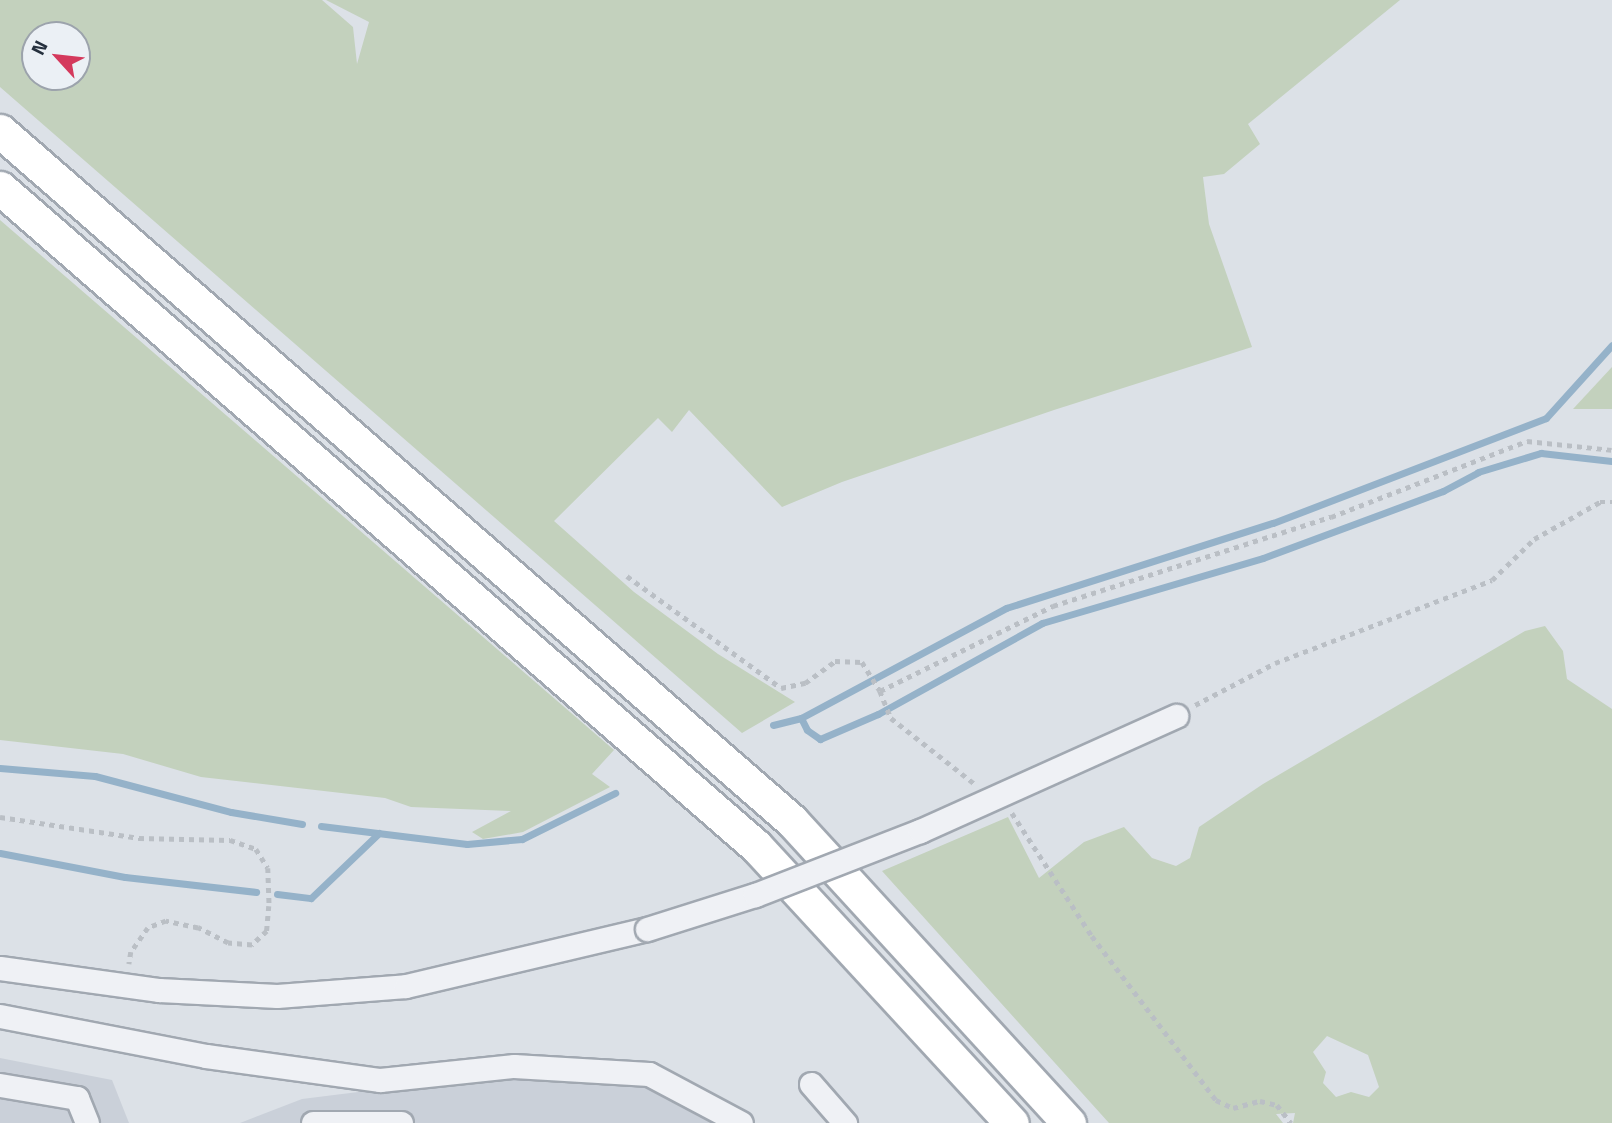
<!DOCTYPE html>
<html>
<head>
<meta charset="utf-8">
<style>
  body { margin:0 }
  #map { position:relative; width:1612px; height:1123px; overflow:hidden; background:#dce1e7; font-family:"Titillium Web",sans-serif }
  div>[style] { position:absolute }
  .built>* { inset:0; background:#cad0d9 }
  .green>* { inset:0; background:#c3d1bd }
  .stream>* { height:7px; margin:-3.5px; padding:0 3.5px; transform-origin:3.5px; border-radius:3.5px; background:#95b2c9 }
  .path>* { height:4.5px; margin-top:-2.25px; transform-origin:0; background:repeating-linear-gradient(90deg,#babfc5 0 5px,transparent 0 10px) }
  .roads { filter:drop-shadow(2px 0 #a1a8b1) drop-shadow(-2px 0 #a1a8b1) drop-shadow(0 2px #a1a8b1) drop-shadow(0 -2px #a1a8b1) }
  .minor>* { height:23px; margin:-11.5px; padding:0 11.5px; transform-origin:11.5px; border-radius:11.5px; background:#eff1f5 }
  .highway>* { height:33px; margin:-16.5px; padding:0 16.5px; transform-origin:16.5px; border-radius:16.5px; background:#fff }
  .bridges { filter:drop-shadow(2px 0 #a1a8b1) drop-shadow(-2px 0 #a1a8b1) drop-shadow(0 2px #a1a8b1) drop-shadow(0 -2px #a1a8b1) }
  .minor-bridge>* { height:23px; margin:-11.5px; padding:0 11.5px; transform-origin:11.5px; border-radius:11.5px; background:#eff1f5 }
  span { translate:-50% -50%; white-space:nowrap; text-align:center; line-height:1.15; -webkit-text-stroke:6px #ebf0f5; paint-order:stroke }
  .north { position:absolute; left:21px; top:21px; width:70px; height:70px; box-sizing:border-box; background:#ebf0f5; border:2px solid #9ca3ac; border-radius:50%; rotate:297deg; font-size:19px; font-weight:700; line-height:28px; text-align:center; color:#25303e }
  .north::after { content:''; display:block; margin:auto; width:24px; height:32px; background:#d4395c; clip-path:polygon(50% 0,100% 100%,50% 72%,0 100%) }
</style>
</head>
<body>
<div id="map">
  <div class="built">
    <i style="clip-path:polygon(0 1058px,112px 1080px,129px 1123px,0 1123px)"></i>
    <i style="clip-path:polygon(495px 1075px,633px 1081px,723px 1123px,240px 1123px,302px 1099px)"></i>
  </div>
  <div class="green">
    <i style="clip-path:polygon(evenodd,0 0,322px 0,353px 27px,357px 64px,369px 22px,326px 0,1400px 0,1248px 124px,1260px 144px,1224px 174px,1203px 177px,1209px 224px,1252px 347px,1054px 410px,842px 482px,782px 507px,689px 410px,672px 432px,658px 418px,554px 521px,634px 592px,718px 654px,795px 702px,742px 733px,0 87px,0 0,35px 35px,77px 35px,77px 77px,35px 77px,35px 35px)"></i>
    <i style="clip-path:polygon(0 220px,614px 750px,592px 774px,610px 787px,523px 832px,483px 839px,472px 832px,511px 811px,411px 807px,385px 798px,201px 777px,123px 754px,0 740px)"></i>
    <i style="clip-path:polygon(1612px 367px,1612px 409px,1573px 409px)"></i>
    <i style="clip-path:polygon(evenodd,1545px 626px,1563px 651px,1567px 679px,1612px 709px,1612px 1123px,1293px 1123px,1295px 1113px,1276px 1114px,1283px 1123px,1109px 1123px,882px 871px,1008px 817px,1039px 878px,1084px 842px,1124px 827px,1152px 858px,1176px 866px,1190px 858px,1199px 827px,1263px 784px,1525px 631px,1545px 626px,1327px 1036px,1368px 1055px,1379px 1087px,1369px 1097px,1351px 1092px,1336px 1097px,1323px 1083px,1326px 1072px,1313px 1052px,1327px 1036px)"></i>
  </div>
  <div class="stream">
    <i style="left:801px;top:718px;width:13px;rotate:63deg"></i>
    <i style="left:807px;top:730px;width:16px;rotate:35deg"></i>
    <i style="left:820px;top:739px;width:63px;rotate:-23.3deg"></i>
    <i style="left:878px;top:714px;width:188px;rotate:-29deg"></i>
    <i style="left:1042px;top:623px;width:230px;rotate:-16.4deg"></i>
    <i style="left:1263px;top:558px;width:192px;rotate:-20.4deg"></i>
    <i style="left:1443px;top:491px;width:40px;rotate:-28deg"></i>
    <i style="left:1478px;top:472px;width:66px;rotate:-16.8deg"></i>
    <i style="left:1541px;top:453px;width:71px;rotate:6.4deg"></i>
    <i style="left:773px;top:725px;width:29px;rotate:-14deg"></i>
    <i style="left:801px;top:718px;width:233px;rotate:-28.2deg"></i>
    <i style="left:1006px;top:608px;width:280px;rotate:-17.7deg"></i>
    <i style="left:1273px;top:523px;width:292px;rotate:-21deg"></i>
    <i style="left:1546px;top:418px;width:98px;rotate:-47.9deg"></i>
    <i style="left:0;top:768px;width:95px;rotate:4.8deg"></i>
    <i style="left:95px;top:776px;width:141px;rotate:14.8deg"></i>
    <i style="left:231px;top:812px;width:72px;rotate:9.6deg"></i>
    <i style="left:321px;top:826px;width:147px;rotate:7deg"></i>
    <i style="left:467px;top:844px;width:55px;rotate:-5.2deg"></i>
    <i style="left:522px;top:839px;width:104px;rotate:-26.3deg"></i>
    <i style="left:0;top:853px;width:127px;rotate:10.9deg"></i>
    <i style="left:125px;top:877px;width:132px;rotate:6.5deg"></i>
    <i style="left:277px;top:894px;width:34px;rotate:7deg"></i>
    <i style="left:311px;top:898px;width:94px;rotate:-43.7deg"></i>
  </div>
  <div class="path">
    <i style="left:627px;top:576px;width:190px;rotate:36deg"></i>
    <i style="left:781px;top:688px;width:25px;rotate:-12deg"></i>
    <i style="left:805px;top:683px;width:37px;rotate:-36deg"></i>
    <i style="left:835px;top:661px;width:27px;rotate:2deg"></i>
    <i style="left:862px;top:662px;width:34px;rotate:58deg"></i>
    <i style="left:880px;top:691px;width:193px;rotate:-26.2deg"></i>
    <i style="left:1053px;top:606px;width:292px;rotate:-17.8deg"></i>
    <i style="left:1331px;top:517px;width:210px;rotate:-21.2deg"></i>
    <i style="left:1527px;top:441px;width:85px;rotate:6deg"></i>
    <i style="left:880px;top:691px;width:29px;rotate:68deg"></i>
    <i style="left:891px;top:718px;width:107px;rotate:38.2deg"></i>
    <i style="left:1195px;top:705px;width:90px;rotate:-27.7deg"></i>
    <i style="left:1275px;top:663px;width:232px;rotate:-20.9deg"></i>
    <i style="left:1492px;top:580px;width:59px;rotate:-44.3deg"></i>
    <i style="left:1534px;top:539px;width:76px;rotate:-29.3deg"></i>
    <i style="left:1600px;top:502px;width:12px"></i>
    <i style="left:1012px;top:813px;width:147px;rotate:57deg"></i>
    <i style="left:1092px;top:936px;width:206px;rotate:52.9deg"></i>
    <i style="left:1216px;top:1100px;width:19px;rotate:25deg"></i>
    <i style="left:1233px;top:1108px;width:28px;rotate:-15deg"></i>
    <i style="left:1260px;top:1101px;width:17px;rotate:13deg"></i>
    <i style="left:1277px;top:1105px;width:23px;rotate:52deg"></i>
    <i style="left:0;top:817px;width:141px;rotate:8.6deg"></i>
    <i style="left:139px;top:838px;width:91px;rotate:1.3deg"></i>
    <i style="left:230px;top:840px;width:28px;rotate:19deg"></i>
    <i style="left:256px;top:849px;width:22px;rotate:58deg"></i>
    <i style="left:268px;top:868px;width:38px;rotate:88deg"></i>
    <i style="left:269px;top:906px;width:25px;rotate:95deg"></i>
    <i style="left:267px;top:931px;width:21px;rotate:137deg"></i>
    <i style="left:252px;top:945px;width:24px;rotate:-175deg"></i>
    <i style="left:228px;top:943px;width:34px;rotate:-153deg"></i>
    <i style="left:198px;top:928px;width:33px;rotate:-168deg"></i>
    <i style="left:166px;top:921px;width:19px;rotate:159deg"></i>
    <i style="left:148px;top:928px;width:29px;rotate:125deg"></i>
    <i style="left:131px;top:952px;width:12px;rotate:99deg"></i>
  </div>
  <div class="roads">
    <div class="minor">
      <i style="left:0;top:968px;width:161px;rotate:7.9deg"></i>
      <i style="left:159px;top:990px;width:118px;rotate:2.9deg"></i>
      <i style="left:277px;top:996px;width:129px;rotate:-4.4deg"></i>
      <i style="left:406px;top:986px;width:248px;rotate:-13.3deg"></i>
      <i style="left:0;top:1016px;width:210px;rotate:11deg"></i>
      <i style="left:206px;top:1056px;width:176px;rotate:7.9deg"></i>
      <i style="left:380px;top:1080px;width:135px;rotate:-6deg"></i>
      <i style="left:514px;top:1066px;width:135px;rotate:3.4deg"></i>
      <i style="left:649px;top:1074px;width:104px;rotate:28deg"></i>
      <i style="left:811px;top:1084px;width:52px;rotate:48.9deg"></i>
      <i style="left:0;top:1085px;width:78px;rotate:9.6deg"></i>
      <i style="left:77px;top:1098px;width:27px;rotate:68deg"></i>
      <i style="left:313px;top:1123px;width:88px"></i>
    </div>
    <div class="highway">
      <i style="left:0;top:131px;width:1050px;rotate:41.06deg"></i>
      <i style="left:792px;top:821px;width:410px;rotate:47.5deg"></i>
      <i style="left:0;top:188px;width:1002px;rotate:41.04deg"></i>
      <i style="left:756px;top:846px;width:377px;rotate:47.3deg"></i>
    </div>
  </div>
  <div class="bridges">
    <div class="minor-bridge">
      <i style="left:647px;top:929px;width:113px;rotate:-17.5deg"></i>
      <i style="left:755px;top:895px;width:177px;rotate:-21.2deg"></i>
      <i style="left:920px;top:831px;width:281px;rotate:-24.2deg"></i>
    </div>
  </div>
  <div class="north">N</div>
</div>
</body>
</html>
